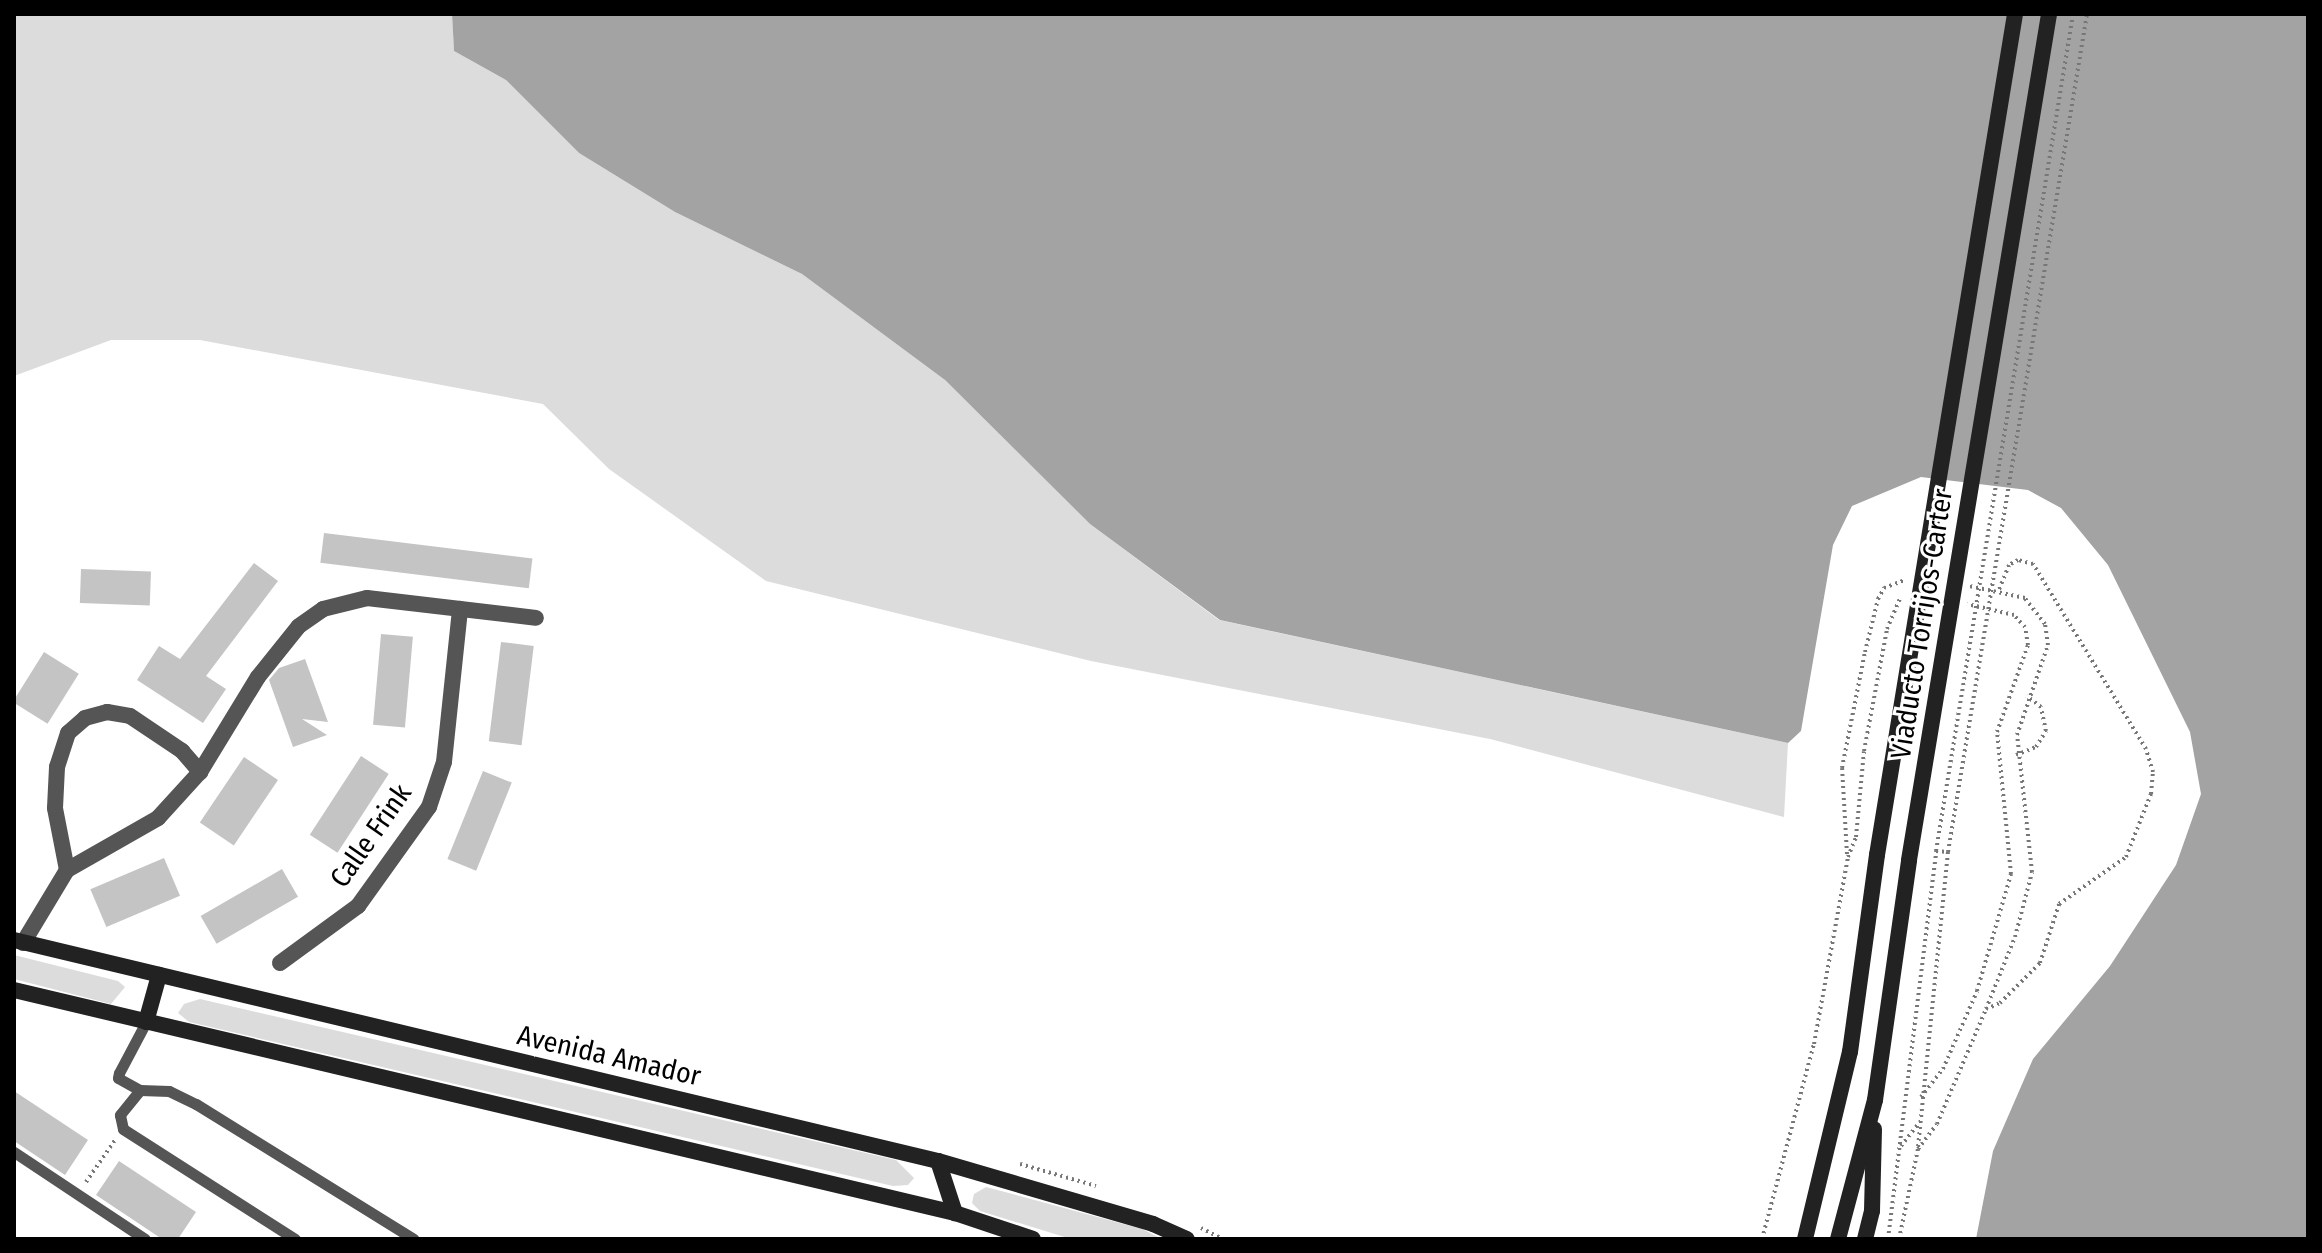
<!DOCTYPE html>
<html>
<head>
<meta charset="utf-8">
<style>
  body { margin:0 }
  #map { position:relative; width:2322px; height:1253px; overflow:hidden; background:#fff; font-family:"Fira Sans Condensed",sans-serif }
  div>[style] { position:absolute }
  .green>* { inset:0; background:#dcdcdc }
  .water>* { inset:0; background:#a3a3a3 }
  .building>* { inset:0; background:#c4c4c4; transform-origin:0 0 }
  .path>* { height:4px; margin-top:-2px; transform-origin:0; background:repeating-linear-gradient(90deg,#777 0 2px,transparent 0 6px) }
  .lane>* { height:11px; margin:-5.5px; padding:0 5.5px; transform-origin:5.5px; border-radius:5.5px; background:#555 }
  .street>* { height:16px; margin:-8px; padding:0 8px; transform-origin:8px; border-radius:8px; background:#555 }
  .secondary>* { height:16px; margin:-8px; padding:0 8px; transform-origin:8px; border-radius:8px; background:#222 }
  .path-bridge>* { height:4px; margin-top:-2px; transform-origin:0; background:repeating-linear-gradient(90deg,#777 0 2px,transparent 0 6px) }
  .secondary-bridge>* { height:16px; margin:-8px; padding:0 8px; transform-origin:8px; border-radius:8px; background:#222 }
  span { translate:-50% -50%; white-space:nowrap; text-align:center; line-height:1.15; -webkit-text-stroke:6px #fff; paint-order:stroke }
  .street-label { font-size:28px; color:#000 }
  .frame { position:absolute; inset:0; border:16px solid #000; pointer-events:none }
</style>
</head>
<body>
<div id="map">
  <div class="green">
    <i style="clip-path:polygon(14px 14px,452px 14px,454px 51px,506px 80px,579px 153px,675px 212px,802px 274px,945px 380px,1090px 524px,1219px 620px,1788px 743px,1784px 817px,1490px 739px,1091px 661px,766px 581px,609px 469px,543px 404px,200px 340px,111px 340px,14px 376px)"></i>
    <i style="clip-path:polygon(14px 955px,118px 981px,125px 987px,111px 1004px,14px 979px)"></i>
    <i style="clip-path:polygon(200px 999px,896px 1160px,914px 1178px,908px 1185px,893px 1186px,189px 1022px,178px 1013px,184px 1004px)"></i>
    <i style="clip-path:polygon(986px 1187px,1142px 1229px,1162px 1239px,1071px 1239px,980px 1211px,972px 1203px,974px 1194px)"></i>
  </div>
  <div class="water">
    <i style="clip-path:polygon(452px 14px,2308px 14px,2308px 1239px,1976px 1239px,1993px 1151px,2033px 1059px,2110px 966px,2176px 865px,2201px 794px,2190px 732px,2108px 565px,2061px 508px,2028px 490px,1921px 477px,1852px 506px,1833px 545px,1801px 731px,1788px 743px,1220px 620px,1090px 524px,945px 380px,802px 274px,675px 212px,579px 153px,506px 80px,454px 51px)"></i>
  </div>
  <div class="building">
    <i style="left:324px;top:533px;width:210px;height:30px;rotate:7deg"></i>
    <i style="clip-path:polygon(254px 563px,278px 581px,206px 676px,226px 689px,203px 723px,137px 680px,159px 646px,180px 659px)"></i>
    <i style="left:81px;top:569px;width:70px;height:34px;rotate:2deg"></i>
    <i style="left:381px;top:634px;width:32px;height:91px;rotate:5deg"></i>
    <i style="left:501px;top:642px;width:33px;height:100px;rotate:7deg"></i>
    <i style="left:44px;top:652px;width:41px;height:59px;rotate:32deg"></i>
    <i style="clip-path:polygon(305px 659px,328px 722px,302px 719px,327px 735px,293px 747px,269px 680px,279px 668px)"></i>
    <i style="left:361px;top:756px;width:33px;height:94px;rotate:33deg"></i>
    <i style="left:244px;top:757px;width:41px;height:79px;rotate:34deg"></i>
    <i style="left:483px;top:771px;width:31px;height:95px;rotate:22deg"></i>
    <i style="left:164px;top:858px;width:41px;height:80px;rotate:67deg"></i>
    <i style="left:282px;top:869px;width:32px;height:94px;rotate:60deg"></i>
    <i style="clip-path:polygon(14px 1091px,88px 1140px,65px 1175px,14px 1141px)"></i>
    <i style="clip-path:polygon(119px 1161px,196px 1212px,178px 1239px,162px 1239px,96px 1195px)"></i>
  </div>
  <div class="path">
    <i style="left:2016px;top:755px;width:22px;rotate:-22deg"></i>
    <i style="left:2036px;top:747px;width:19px;rotate:-58deg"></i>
    <i style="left:2046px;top:731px;width:25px;rotate:-102deg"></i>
    <i style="left:2041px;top:707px;width:18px;rotate:-142deg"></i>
    <i style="left:1847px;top:854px;width:86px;rotate:-93.3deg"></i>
    <i style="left:1842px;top:768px;width:118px;rotate:-78.8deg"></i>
    <i style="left:1865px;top:652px;width:55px;rotate:-76.2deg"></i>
    <i style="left:1878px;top:599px;width:13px;rotate:-61deg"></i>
    <i style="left:1884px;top:588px;width:22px;rotate:-21deg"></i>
    <i style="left:1986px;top:1009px;width:15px;rotate:-23deg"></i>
    <i style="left:2000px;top:1003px;width:57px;rotate:-45deg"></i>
    <i style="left:2040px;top:963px;width:62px;rotate:-72.1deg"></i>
    <i style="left:2059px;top:904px;width:82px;rotate:-35deg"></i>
    <i style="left:2126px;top:857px;width:68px;rotate:-68.4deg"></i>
    <i style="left:2151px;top:794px;width:22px;rotate:-85deg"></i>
    <i style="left:2153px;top:772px;width:24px;rotate:-107deg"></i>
    <i style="left:2146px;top:749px;width:217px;rotate:-121.4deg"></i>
    <i style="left:2033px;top:564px;width:16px;rotate:-165deg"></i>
    <i style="left:2018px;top:560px;width:10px;rotate:151deg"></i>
    <i style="left:2009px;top:565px;width:27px;rotate:112deg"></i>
    <i style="left:1921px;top:1097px;width:36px;rotate:-52deg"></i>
    <i style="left:1943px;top:1069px;width:85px;rotate:-66.4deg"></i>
    <i style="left:1977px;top:991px;width:122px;rotate:-73.8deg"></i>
    <i style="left:2011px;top:874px;width:143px;rotate:-95.6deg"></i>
    <i style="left:1997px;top:732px;width:92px;rotate:-70.4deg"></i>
    <i style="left:2028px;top:645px;width:18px;rotate:-99deg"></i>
    <i style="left:2025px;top:627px;width:16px;rotate:-133deg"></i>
    <i style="left:2014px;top:615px;width:48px;rotate:-166.8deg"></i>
    <i style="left:1901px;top:1146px;width:28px;rotate:-52deg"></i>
    <i style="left:1918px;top:1149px;width:31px;rotate:-53deg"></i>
    <i style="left:1937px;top:1124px;width:125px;rotate:-66.9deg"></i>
    <i style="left:1986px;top:1009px;width:78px;rotate:-68.1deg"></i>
    <i style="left:2015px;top:937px;width:67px;rotate:-75.3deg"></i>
    <i style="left:2032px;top:872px;width:138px;rotate:-96.2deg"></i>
    <i style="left:2017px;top:735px;width:95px;rotate:-71deg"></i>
    <i style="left:2048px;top:645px;width:21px;rotate:-98deg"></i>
    <i style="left:2045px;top:624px;width:33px;rotate:-128deg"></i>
    <i style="left:2025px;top:598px;width:57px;rotate:-167.9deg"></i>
    <i style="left:1020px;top:1164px;width:79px;rotate:16.1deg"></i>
    <i style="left:86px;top:1182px;width:51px;rotate:-55.4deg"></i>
    <i style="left:1201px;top:1228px;width:25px;rotate:27deg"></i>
    <i style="left:1762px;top:1239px;width:202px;rotate:-75.1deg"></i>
    <i style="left:1814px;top:1044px;width:190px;rotate:-79.7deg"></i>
    <i style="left:1848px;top:857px;width:22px;rotate:-68deg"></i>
    <i style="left:1856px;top:837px;width:86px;rotate:-84.7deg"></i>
    <i style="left:1864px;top:751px;width:124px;rotate:-79.3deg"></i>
    <i style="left:1887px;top:629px;width:33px;rotate:-67deg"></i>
    <i style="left:1888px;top:1239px;width:391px;rotate:-82.9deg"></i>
    <i style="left:1936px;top:851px;width:12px;rotate:5deg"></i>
    <i style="left:1948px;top:852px;width:299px;rotate:95.8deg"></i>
    <i style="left:1918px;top:1149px;width:92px;rotate:101.9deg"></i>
  </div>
  <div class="lane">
    <i style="left:146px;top:1022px;width:58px;rotate:117.9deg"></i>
    <i style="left:119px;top:1073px;width:5px;rotate:101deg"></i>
    <i style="left:118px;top:1078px;width:25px;rotate:29deg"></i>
    <i style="left:140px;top:1090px;width:32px;rotate:129deg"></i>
    <i style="left:120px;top:1115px;width:14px;rotate:78deg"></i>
    <i style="left:123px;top:1129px;width:204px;rotate:32.6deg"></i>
    <i style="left:140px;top:1090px;width:29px;rotate:2deg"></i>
    <i style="left:169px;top:1091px;width:30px;rotate:26deg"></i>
    <i style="left:196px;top:1104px;width:256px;rotate:31.8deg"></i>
    <i style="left:14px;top:1152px;width:157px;rotate:33.6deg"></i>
  </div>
  <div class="street">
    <i style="left:67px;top:870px;width:63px;rotate:-101deg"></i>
    <i style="left:55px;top:808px;width:41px;rotate:-87.2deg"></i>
    <i style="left:57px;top:767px;width:36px;rotate:-72deg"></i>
    <i style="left:68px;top:733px;width:23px;rotate:-41deg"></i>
    <i style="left:85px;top:718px;width:23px;rotate:-15deg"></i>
    <i style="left:107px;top:712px;width:23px;rotate:10deg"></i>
    <i style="left:130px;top:716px;width:63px;rotate:33.9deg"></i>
    <i style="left:182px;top:751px;width:28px;rotate:49deg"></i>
    <i style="left:23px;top:943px;width:85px;rotate:-58.9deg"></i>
    <i style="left:67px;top:870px;width:105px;rotate:-29.7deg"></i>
    <i style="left:158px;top:818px;width:62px;rotate:-47.6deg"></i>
    <i style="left:200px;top:772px;width:111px;rotate:-58.6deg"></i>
    <i style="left:258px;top:677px;width:65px;rotate:-51.2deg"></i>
    <i style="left:299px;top:626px;width:29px;rotate:-35deg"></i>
    <i style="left:323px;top:609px;width:45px;rotate:-14deg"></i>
    <i style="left:367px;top:598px;width:170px;rotate:6.7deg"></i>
    <i style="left:280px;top:963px;width:97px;rotate:-36.2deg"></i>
    <i style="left:358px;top:906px;width:122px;rotate:-54.4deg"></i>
    <i style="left:429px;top:807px;width:47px;rotate:-71.6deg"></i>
    <i style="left:444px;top:762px;width:154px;rotate:-84deg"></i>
  </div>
  <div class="secondary">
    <i style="left:14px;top:940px;width:950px;rotate:13.45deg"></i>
    <i style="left:938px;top:1161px;width:224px;rotate:16.3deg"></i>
    <i style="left:1153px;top:1224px;width:37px;rotate:24deg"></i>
    <i style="left:14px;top:990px;width:967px;rotate:13.33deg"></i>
    <i style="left:955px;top:1213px;width:82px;rotate:18.4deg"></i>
    <i style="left:146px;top:1022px;width:49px;rotate:-74.5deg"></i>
    <i style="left:938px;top:1161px;width:55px;rotate:71.9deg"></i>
    <i style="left:1805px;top:1239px;width:192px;rotate:-76.5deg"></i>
    <i style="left:1850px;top:1052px;width:199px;rotate:-82.2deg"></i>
    <i style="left:1838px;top:1239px;width:144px;rotate:-75.1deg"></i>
    <i style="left:1875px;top:1100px;width:242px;rotate:-81.9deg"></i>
    <i style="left:1865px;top:1239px;width:29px;rotate:-76deg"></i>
    <i style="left:1872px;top:1211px;width:82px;rotate:-88.6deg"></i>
  </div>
  <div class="path-bridge">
    <i style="left:1936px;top:851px;width:848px;rotate:-80.7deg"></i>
    <i style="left:1948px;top:852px;width:849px;rotate:-80.58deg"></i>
  </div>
  <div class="secondary-bridge">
    <i style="left:1877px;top:855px;width:852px;rotate:-80.68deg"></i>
    <i style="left:1909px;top:860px;width:858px;rotate:-80.6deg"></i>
  </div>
  <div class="street-label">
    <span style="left:1922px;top:624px;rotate:-81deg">Viaducto Torrijos-Carter</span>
    <span style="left:371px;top:836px;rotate:-55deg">Calle Frink</span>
    <span style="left:609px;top:1056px;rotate:13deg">Avenida Amador</span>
  </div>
  <div class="frame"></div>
</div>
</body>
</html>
